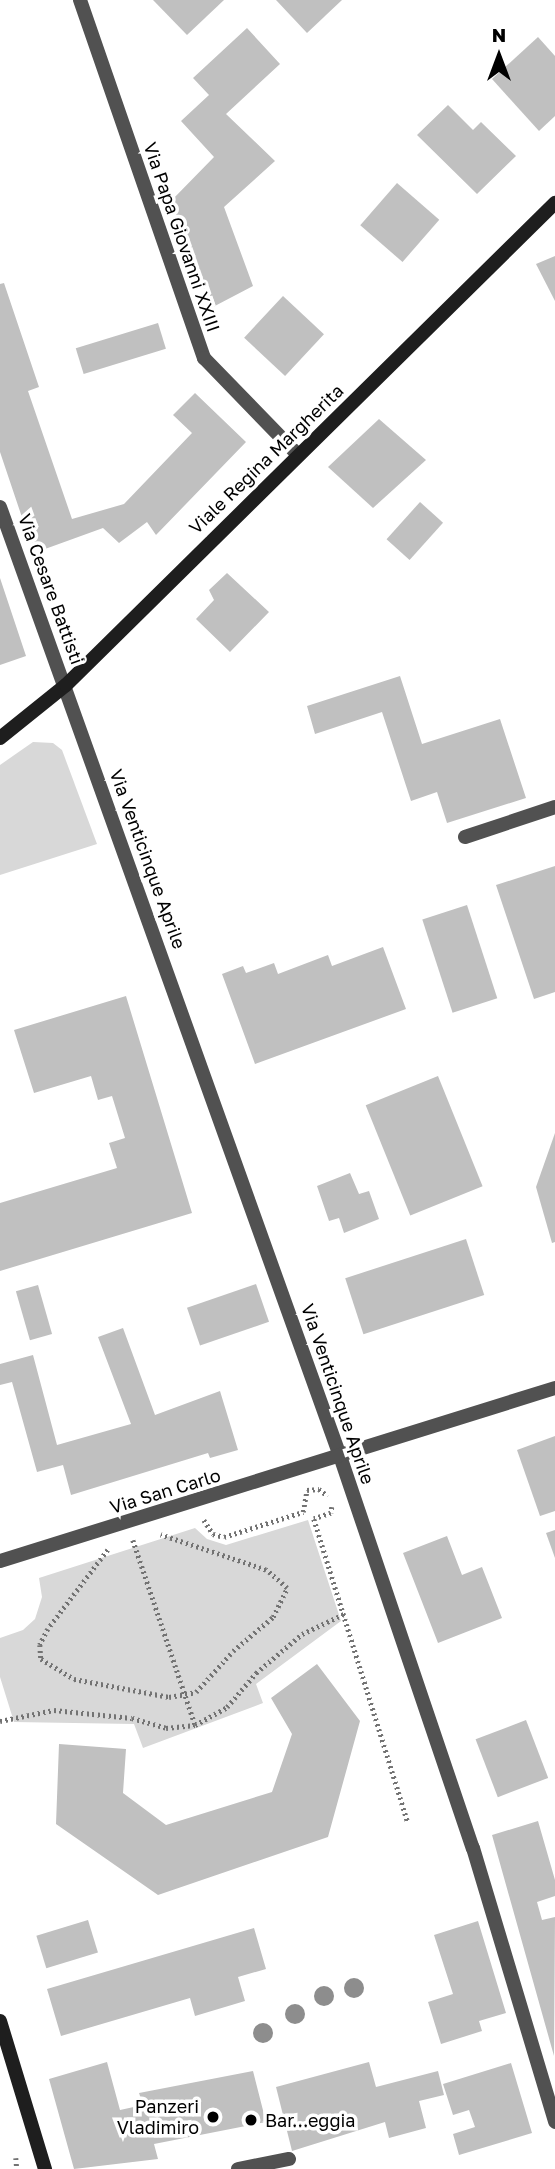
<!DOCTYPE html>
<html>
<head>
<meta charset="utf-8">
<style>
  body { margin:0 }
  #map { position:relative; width:555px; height:2169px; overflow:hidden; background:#fff; font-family:"Golos Text",sans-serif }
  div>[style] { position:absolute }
  .green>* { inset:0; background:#d8d8d8 }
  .building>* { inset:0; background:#c0c0c0; transform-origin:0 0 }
  .path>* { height:4.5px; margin-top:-2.25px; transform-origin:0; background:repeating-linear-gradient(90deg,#737373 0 2px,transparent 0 5.5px) }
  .street>* { height:14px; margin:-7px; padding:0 7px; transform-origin:7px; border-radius:7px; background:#515151 }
  .secondary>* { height:14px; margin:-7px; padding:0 7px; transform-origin:7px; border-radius:7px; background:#1e1e1e }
  .trees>* { width:20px; height:20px; margin:-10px; border-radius:50%; background:#8d8d8d }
  .dots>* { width:19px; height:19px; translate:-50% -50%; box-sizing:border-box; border:4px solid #fff; border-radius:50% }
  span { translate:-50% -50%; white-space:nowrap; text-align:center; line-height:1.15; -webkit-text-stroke:7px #fff; paint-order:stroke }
  .street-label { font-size:18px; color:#000 }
  .poi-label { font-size:18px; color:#000 }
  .right { translate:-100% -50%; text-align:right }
  .left { translate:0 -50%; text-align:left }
  .north { position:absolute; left:464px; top:21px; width:70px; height:70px; -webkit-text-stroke:5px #fff; paint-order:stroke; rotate:0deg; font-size:19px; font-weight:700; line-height:28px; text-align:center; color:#000 }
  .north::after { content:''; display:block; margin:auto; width:24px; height:32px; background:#000; clip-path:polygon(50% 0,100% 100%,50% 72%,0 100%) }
</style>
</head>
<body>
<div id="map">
  <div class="green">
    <i style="clip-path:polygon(33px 742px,53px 743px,62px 750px,97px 844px,0 875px,0 765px)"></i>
    <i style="clip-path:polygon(308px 1520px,341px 1621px,256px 1684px,263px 1703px,143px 1748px,134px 1724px,14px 1722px,0 1677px,0 1638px,23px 1630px,35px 1619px,42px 1597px,39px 1578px,195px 1528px,207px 1539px,226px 1545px)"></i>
  </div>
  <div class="building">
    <i style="clip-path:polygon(153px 0,224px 0,187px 35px)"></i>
    <i style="clip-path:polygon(276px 0,342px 0,307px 33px)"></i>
    <i style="clip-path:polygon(247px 28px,280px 64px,226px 114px,275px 161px,224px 207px,253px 286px,211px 308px,171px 201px,214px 157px,181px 121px,209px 95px,193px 78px)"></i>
    <i style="clip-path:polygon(538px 37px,555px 56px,555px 116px,539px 131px,492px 79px)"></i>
    <i style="clip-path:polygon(448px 105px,473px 130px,481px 122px,516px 156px,477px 194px,417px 135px)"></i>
    <i style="left:397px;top:183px;width:56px;height:56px;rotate:41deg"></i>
    <i style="clip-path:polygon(555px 256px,555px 301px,536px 264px)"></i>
    <i style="clip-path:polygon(4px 283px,39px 387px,28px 391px,72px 519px,124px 504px,192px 433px,173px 415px,195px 393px,246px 442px,156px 535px,147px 522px,119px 543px,103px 528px,34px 553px,0 452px,0 284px)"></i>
    <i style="left:283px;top:296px;width:56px;height:57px;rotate:43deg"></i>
    <i style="left:158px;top:323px;width:27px;height:86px;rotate:73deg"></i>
    <i style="clip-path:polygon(379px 419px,426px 460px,373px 508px,328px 467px)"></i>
    <i style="left:420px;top:502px;width:31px;height:50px;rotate:42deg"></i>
    <i style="clip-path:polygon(227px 573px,269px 612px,230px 652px,196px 619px,214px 600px,209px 590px)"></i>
    <i style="clip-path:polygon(0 578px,26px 656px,0 665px)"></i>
    <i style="clip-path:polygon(400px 676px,422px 744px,500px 719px,526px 798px,447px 823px,437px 792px,411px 801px,382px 712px,315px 734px,307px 706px)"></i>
    <i style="clip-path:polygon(555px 866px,555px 992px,534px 999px,496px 885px)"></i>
    <i style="left:467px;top:905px;width:98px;height:47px;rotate:72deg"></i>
    <i style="clip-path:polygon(383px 947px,406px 1009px,255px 1064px,222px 974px,243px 966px,246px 973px,274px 963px,278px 974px,328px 955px,332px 966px)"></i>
    <i style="clip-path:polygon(126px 996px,192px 1213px,0 1271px,0 1203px,117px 1168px,109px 1143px,125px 1138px,112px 1096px,98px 1100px,91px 1076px,34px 1093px,14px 1030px)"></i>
    <i style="left:438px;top:1076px;width:119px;height:78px;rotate:68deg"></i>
    <i style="clip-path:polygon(555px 1133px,555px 1242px,552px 1243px,536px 1187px)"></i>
    <i style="clip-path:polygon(350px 1173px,359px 1194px,369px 1191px,379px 1219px,344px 1233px,339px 1218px,329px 1221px,317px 1186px)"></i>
    <i style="left:466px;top:1239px;width:59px;height:127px;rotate:72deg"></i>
    <i style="left:256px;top:1284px;width:40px;height:73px;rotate:71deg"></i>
    <i style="left:38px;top:1285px;width:51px;height:23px;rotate:74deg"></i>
    <i style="clip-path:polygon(123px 1328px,155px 1415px,220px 1391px,238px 1450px,210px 1458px,208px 1453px,71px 1495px,63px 1465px,37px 1472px,12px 1382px,0 1385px,0 1364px,33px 1355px,57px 1445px,131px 1424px,98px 1337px)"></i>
    <i style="clip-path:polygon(555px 1436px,555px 1511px,540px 1516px,517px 1450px)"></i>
    <i style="clip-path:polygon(555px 1530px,555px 1558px,546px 1533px)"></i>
    <i style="clip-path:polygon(447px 1536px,462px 1575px,482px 1567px,502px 1618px,438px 1643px,403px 1553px)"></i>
    <i style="clip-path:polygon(317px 1664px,360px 1721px,328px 1837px,158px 1895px,56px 1824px,59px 1744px,126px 1749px,123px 1793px,166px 1825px,272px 1792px,292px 1734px,271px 1698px)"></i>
    <i style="left:526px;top:1720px;width:62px;height:54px;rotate:69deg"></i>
    <i style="clip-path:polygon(538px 1821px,555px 1880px,555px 1896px,537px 1902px,542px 1920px,555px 1917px,554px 2056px,492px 1835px)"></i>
    <i style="left:88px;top:1920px;width:34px;height:54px;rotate:73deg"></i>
    <i style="clip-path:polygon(478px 1921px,506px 2013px,479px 2021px,482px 2031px,441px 2044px,428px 2002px,453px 1994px,434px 1935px)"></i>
    <i style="clip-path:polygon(254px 1928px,266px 1969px,238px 1977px,245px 2001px,195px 2016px,190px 1998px,61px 2036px,47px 1989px)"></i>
    <i style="clip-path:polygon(107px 2062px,120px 2110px,143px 2105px,139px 2093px,253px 2071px,266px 2122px,154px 2144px,158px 2159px,74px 2169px,49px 2079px)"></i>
    <i style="clip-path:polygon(369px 2062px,376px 2087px,438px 2071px,444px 2095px,419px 2101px,426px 2128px,389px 2138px,385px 2122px,292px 2151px,276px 2087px)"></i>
    <i style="clip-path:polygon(511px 2063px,532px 2133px,459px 2155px,453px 2134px,475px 2127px,469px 2110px,453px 2115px,443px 2084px)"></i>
  </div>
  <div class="path">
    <i style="left:332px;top:1507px;width:6px;rotate:99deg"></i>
    <i style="left:331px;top:1513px;width:18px;rotate:161deg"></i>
    <i style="left:314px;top:1519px;width:317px;rotate:72.8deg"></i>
    <i style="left:204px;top:1520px;width:17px;rotate:57deg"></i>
    <i style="left:213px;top:1534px;width:11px;rotate:15deg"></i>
    <i style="left:224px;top:1537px;width:83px;rotate:-17.6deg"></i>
    <i style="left:303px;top:1512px;width:22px;rotate:-80deg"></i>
    <i style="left:307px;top:1490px;width:12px;rotate:-5deg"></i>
    <i style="left:319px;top:1489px;width:11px;rotate:38deg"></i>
    <i style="left:133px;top:1540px;width:194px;rotate:71.4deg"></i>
    <i style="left:108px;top:1550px;width:99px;rotate:127.2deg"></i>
    <i style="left:48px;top:1629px;width:18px;rotate:117deg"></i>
    <i style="left:40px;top:1645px;width:14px;rotate:86deg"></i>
    <i style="left:41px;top:1659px;width:39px;rotate:31deg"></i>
    <i style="left:74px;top:1679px;width:97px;rotate:10.7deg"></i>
    <i style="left:169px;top:1697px;width:27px;rotate:-10deg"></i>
    <i style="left:196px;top:1692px;width:55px;rotate:-47.9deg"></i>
    <i style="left:233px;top:1651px;width:52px;rotate:-40.4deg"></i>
    <i style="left:273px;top:1617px;width:32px;rotate:-64deg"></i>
    <i style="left:287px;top:1588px;width:28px;rotate:-139deg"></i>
    <i style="left:266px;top:1570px;width:111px;rotate:-161.6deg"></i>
    <i style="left:0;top:1721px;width:55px;rotate:-11.5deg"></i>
    <i style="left:54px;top:1710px;width:78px;rotate:5.9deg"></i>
    <i style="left:132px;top:1718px;width:35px;rotate:16deg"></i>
    <i style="left:166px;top:1728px;width:29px;rotate:-6deg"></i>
    <i style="left:195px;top:1725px;width:37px;rotate:-29deg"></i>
    <i style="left:227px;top:1707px;width:45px;rotate:-49.5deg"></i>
    <i style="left:256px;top:1673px;width:60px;rotate:-40.3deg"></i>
    <i style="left:302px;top:1634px;width:47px;rotate:-25.5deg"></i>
    <i style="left:16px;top:2158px;width:11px;rotate:85deg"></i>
  </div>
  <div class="street">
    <i style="left:80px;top:0;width:379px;rotate:70.9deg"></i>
    <i style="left:204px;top:358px;width:135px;rotate:45.9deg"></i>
    <i style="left:0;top:507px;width:1008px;rotate:70.29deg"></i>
    <i style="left:340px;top:1456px;width:414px;rotate:71.3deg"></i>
    <i style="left:473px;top:1848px;width:286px;rotate:73.3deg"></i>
    <i style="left:465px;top:837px;width:95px;rotate:-18.4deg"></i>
    <i style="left:0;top:1561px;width:581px;rotate:-17.31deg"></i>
    <i style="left:238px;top:2169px;width:52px;rotate:-11.1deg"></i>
  </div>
  <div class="secondary">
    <i style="left:0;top:738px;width:85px;rotate:-38.8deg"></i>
    <i style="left:66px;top:685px;width:687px;rotate:-44.59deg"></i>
    <i style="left:0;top:2021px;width:155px;rotate:73.1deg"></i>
  </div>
  <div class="trees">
    <i style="left:354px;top:1988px"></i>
    <i style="left:324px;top:1996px"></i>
    <i style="left:295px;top:2014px"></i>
    <i style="left:263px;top:2033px"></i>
  </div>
  <div class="dots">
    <i style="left:213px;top:2117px;background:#000"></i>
    <i style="left:251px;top:2120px;background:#000"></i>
  </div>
  <div class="street-label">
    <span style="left:182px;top:237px;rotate:71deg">Via Papa Giovanni XXIII</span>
    <span style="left:266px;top:459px;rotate:-44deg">Viale Regina Margherita</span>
    <span style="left:51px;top:589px;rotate:70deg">Via Cesare Battisti</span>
    <span style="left:148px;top:859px;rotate:70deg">Via Venticinque Aprile</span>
    <span style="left:338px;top:1394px;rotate:71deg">Via Venticinque Aprile</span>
    <span style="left:165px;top:1491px;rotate:-17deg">Via San Carlo</span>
  </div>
  <div class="poi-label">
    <span class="right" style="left:199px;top:2117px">Panzeri<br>Vladimiro</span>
    <span class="left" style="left:265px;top:2120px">Bar...eggia</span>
  </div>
  <div class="north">N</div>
</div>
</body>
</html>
